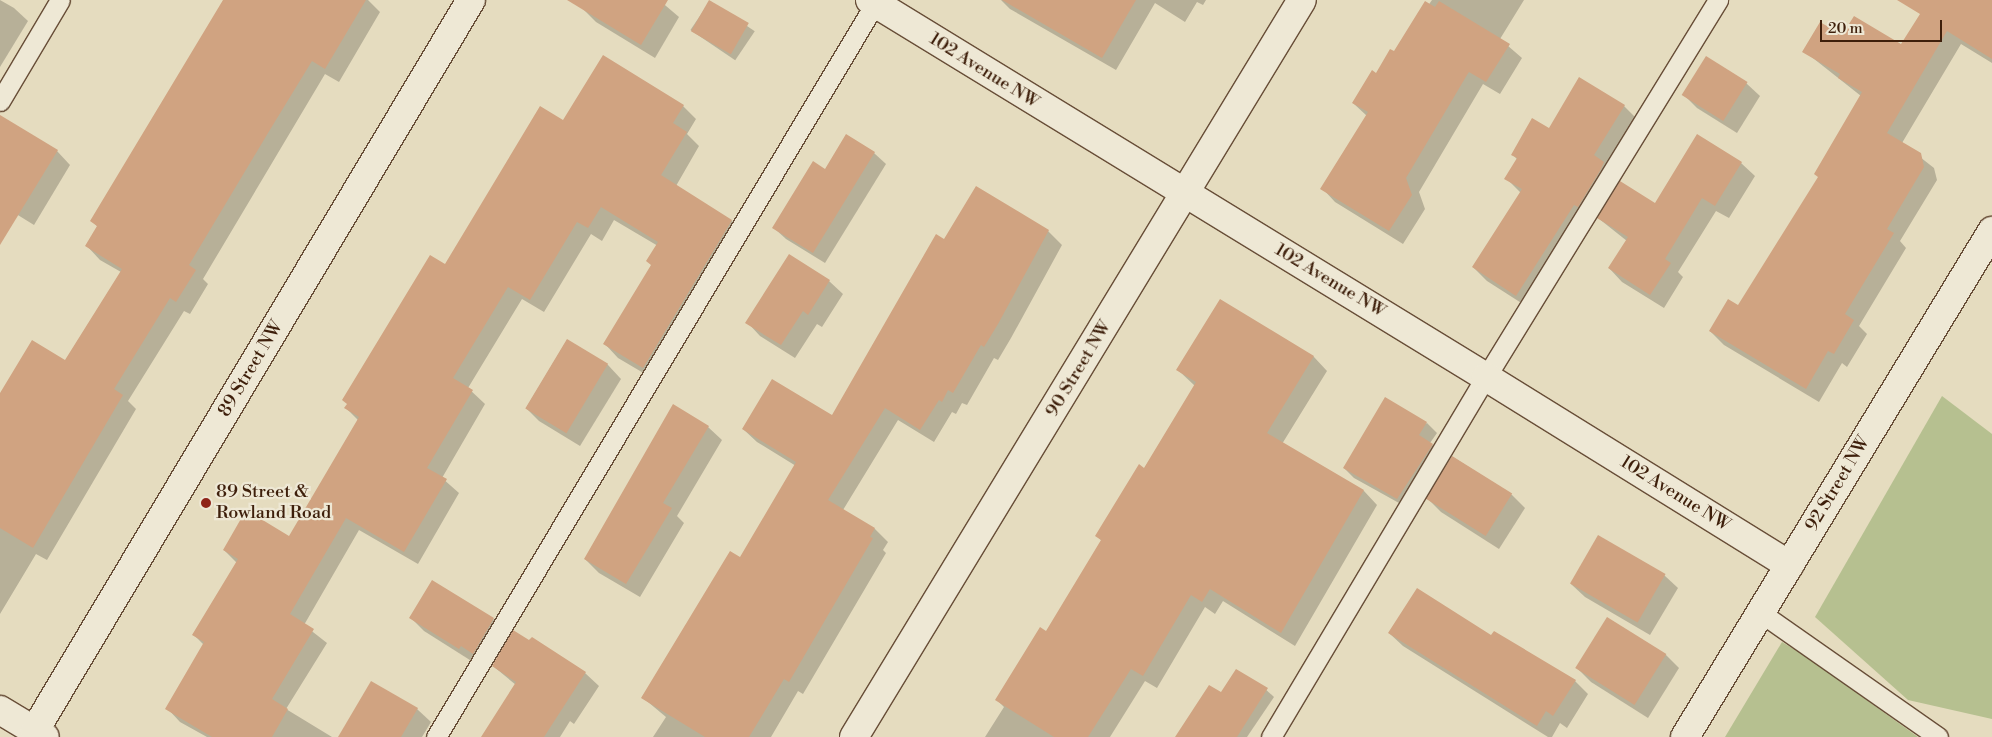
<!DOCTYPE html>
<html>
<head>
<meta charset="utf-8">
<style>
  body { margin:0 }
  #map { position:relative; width:1992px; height:737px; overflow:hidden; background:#e5dcbf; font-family:"Libre Bodoni",serif }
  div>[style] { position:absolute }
  .green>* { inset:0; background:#b6c090 }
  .shadow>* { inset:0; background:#0003; transform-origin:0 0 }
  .building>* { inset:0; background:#d0a381; transform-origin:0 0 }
  .roads { filter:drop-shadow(1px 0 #684e38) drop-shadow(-1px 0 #684e38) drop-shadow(0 1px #684e38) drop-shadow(0 -1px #684e38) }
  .lane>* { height:19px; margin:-9.5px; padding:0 9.5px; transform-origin:9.5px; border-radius:9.5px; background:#eee8d5 }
  .street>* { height:28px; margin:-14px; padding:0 14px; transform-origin:14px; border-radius:14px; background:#eee8d5 }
  .secondary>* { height:28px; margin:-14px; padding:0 14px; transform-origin:14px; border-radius:14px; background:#eee8d5 }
  .dots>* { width:14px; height:14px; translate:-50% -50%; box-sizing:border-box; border:2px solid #eee8d5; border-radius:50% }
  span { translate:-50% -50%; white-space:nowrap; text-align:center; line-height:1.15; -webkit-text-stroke:4.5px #eee8d5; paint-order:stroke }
  .street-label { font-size:18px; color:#3e1f0b }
  .poi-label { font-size:18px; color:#3e1f0b }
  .left { translate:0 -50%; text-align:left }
  .scale { position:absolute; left:1820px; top:20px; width:122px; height:22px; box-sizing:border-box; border:2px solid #3e1f0b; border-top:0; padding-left:6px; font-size:15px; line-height:18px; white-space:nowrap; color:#3e1f0b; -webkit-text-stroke:4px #eee8d5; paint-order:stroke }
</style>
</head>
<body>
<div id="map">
  <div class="green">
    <i style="clip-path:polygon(1942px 396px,1992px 434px,1992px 719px,1908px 700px,1815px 617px)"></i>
    <i style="clip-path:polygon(1782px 642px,1807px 657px,1918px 737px,1725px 737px)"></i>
  </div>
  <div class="shadow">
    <i style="clip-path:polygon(0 0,14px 8px,28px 21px,0 67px)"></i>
    <i style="clip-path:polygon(230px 0,368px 0,380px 12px,339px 82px,325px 74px,203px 279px,208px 284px,190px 314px,184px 311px,128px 401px,136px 409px,47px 560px,36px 554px,0 614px,0 396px,65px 361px,121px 272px,100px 260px,87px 246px,98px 227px,92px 221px)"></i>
    <i style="clip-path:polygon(588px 0,659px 0,679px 17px,655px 58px,596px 22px,583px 9px)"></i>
    <i style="clip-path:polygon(1001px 0,1206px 0,1203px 5px,1197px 2px,1185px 22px,1155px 3px,1116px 70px,1010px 9px)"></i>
    <i style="clip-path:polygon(1432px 0,1524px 0,1500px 39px,1522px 58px,1500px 94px,1483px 84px,1419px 192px,1425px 209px,1403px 244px,1335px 202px,1322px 188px,1367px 116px,1353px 103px,1395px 53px)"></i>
    <i style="clip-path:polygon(1930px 0,1992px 0,1992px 63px,1961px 44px,1902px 143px,1934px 168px,1937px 180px,1900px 241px,1906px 248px,1859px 326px,1867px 334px,1847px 367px,1842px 363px,1819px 402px,1724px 345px,1710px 331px,1739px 307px,1819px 178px,1861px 96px,1804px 51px,1843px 37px,1901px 46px)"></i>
    <i style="left:710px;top:1px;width:54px;height:35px;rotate:34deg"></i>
    <i style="clip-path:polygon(1706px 58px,1746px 83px,1760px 96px,1737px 133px,1697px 108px,1683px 94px)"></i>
    <i style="clip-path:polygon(683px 106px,696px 119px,687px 134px,699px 146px,676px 186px,732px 221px,745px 234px,657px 381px,618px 358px,605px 344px,652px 265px,658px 246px,614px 220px,602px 241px,591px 234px,544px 312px,522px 299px,468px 388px,485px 404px,442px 478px,459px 493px,418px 564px,359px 530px,304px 625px,327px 643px,286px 709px,332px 737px,207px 737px,180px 722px,167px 708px,204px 645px,194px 635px,237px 563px,224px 550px,289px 538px,358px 420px,346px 408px,445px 266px,564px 121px)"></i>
    <i style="clip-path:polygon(1624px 106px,1637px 119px,1529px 308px,1487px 281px,1473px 267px,1521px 193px,1506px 178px,1518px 160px,1512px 154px,1549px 130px)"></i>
    <i style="clip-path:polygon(0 116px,57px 151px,70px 165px,34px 225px,0 204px)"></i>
    <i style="clip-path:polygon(874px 153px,886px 164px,825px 263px,786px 239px,774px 228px,826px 171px)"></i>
    <i style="clip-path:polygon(1741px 163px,1755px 176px,1729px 218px,1716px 211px,1678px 272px,1683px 277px,1664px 308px,1622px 282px,1609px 268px,1627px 241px,1598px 218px,1655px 204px)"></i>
    <i style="clip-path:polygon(1048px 231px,1062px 245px,1011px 338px,998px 360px,994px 358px,967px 405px,962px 403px,956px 414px,952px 412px,934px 442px,898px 420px,843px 510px,875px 529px,888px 542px,883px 550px,886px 553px,803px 694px,798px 691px,771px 737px,653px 737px,666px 717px,642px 697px,741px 559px,796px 466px,757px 442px,743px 429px,833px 417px,945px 241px)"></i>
    <i style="clip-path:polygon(829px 281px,843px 294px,822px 327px,817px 324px,795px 358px,760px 336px,747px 322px)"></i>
    <i style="clip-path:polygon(1220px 301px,1314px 357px,1327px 371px,1282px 444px,1364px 491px,1377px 505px,1295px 646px,1223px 601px,1215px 614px,1205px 607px,1157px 688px,1145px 681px,1110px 737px,985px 737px,1004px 707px,997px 700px,1047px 633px,1102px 541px,1097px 536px,1144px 469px,1195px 386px,1178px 370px)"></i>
    <i style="clip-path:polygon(567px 340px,608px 365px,621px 379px,580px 446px,539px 421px,526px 408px)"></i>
    <i style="clip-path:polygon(1427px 423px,1437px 433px,1430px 443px,1443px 455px,1408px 508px,1354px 478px,1344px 468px)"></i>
    <i style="clip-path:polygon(708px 427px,722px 440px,677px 516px,684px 523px,640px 597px,599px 573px,585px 559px)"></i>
    <i style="clip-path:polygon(1453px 457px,1512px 495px,1525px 508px,1499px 549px,1441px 512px,1428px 499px)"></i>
    <i style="clip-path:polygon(1664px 575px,1678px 588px,1650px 635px,1585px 597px,1571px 584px)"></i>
    <i style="clip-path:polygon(411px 618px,493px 619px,506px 633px,473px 662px,424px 631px)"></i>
    <i style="clip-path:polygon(1389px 633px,1575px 681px,1588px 694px,1567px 728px,1560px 723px,1552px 737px,1548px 737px,1403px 646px)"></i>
    <i style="clip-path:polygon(532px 638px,585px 673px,599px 686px,574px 724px,570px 721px,560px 737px,482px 737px,516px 685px,493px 666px)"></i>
    <i style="clip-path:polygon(1666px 655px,1679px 668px,1648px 718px,1591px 682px,1577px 668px)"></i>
    <i style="clip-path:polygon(1263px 687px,1274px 697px,1247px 737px,1177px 737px,1221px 694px)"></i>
    <i style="clip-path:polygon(417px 709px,431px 722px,422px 737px,339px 737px)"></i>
  </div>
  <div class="building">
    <i style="clip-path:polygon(223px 0,366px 0,325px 69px,312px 61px,268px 133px,189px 265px,196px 270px,176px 302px,170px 298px,114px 389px,123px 395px,33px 548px,0 528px,0 393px,32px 340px,65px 360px,122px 269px,85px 246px,97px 226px,90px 221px)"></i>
    <i style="clip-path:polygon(567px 0,668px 0,641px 45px)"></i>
    <i style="left:709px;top:0;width:46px;height:36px;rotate:30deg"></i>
    <i style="clip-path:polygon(1002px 0,1136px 0,1102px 58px)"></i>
    <i style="clip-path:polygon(1897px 0,1992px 0,1992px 59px,1947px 31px,1887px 133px,1921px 153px,1924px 167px,1887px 229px,1894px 233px,1845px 314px,1854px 320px,1834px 354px,1828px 351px,1806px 389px,1709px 331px,1728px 299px,1738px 305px,1818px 177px,1814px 174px,1862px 92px,1838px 78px,1840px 74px,1802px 52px,1820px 22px,1842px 35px,1854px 16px,1901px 44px,1920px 14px)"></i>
    <i style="clip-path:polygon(1425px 1px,1435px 7px,1439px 1px,1510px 44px,1486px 82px,1469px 72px,1467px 75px,1406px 178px,1412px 195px,1389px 231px,1320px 189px,1368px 112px,1352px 103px,1372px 70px,1376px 73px,1390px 49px,1394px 51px)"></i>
    <i style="clip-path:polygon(603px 55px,684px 105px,673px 123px,687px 132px,661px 175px,732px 220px,643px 368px,603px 344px,651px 265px,646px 261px,658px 242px,601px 207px,588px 228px,577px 222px,530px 300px,508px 287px,453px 378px,473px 390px,427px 468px,447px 479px,404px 552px,346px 518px,290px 614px,314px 629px,272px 699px,288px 709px,272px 737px,212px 737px,165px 709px,204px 642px,192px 635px,238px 559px,223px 550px,246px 510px,289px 536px,359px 417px,344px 408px,347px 404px,342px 400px,430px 255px,445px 264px,540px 106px,563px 120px)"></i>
    <i style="left:1706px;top:56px;width:49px;height:46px;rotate:32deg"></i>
    <i style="clip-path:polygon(1579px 77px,1625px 105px,1594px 155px,1604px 162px,1601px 169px,1578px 207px,1574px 205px,1516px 296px,1472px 267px,1522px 189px,1504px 179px,1517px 158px,1511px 155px,1532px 118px,1549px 128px)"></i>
    <i style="clip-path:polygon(0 115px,58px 150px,0 245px)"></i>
    <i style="clip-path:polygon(846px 134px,875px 152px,813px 253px,772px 228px,813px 161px,825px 169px)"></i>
    <i style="clip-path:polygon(1697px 134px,1742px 162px,1715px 206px,1702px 198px,1665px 259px,1671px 263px,1650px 295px,1608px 268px,1628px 237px,1597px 218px,1620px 181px,1655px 203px)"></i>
    <i style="clip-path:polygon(976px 186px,1049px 230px,998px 324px,984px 347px,981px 345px,953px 393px,948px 390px,942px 402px,939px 400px,920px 430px,885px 408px,828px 500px,875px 528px,870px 537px,873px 538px,789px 682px,784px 679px,749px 737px,705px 737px,641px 698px,730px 551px,740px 557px,796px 462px,742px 429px,772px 379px,832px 415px,936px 234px,944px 239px)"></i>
    <i style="clip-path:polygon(789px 254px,830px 280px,808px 315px,803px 311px,781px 345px,745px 323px)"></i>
    <i style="clip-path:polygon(1220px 299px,1314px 356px,1267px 433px,1364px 490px,1281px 633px,1210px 589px,1202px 602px,1191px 595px,1143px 676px,1131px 669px,1088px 737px,1054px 737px,995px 700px,1040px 627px,1046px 631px,1101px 540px,1095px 536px,1139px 464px,1144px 468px,1196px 382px,1176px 370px)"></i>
    <i style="left:567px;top:339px;width:48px;height:81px;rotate:31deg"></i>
    <i style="clip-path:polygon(1385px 397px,1427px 422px,1419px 435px,1433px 444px,1397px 499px,1343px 468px)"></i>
    <i style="clip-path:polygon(673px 404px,709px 426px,663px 503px,672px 508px,626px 584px,584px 559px)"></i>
    <i style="left:1452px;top:456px;width:71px;height:50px;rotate:32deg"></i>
    <i style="left:1598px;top:535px;width:78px;height:56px;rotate:30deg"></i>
    <i style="clip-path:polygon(432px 580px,494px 618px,473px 654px,461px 646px,459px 649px,409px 618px)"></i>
    <i style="clip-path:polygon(1417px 588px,1491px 635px,1494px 631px,1576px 680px,1553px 716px,1546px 711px,1537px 726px,1388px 633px)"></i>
    <i style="left:1607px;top:617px;width:70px;height:60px;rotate:32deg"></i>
    <i style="clip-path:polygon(513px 630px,529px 640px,532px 637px,586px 672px,544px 737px,481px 737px,516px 682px,492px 666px)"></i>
    <i style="clip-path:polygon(1236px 669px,1268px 688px,1237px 737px,1175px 737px,1209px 685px,1221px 692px)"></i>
    <i style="clip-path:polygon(371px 681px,418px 708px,401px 737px,338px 737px)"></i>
  </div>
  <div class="roads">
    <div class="lane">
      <i style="left:0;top:101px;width:117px;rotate:-59.3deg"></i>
      <i style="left:1761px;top:613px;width:216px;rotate:35deg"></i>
      <i style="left:436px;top:737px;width:859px;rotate:-59.1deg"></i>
      <i style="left:1271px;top:737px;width:419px;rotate:-59.2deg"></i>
      <i style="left:1486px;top:377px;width:443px;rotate:-58.4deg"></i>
    </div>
    <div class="street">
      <i style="left:870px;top:0;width:722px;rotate:31.47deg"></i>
      <i style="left:1486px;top:377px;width:357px;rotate:31.8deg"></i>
      <i style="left:854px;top:737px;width:862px;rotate:-58.71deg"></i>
    </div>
    <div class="secondary">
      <i style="left:0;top:710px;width:52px;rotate:31deg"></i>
      <i style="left:35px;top:730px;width:850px;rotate:-59.15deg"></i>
      <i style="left:1685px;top:737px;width:592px;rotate:-58.75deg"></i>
    </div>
  </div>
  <div class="dots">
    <i style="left:206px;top:503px;background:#8f2418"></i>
  </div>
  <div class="street-label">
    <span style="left:984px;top:71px;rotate:32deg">102 Avenue NW</span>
    <span style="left:1330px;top:281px;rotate:31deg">102 Avenue NW</span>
    <span style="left:251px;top:369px;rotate:-59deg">89 Street NW</span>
    <span style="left:1079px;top:369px;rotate:-59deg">90 Street NW</span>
    <span style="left:1838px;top:484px;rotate:-59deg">92 Street NW</span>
    <span style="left:1675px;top:494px;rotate:32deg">102 Avenue NW</span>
  </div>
  <div class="poi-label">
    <span class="left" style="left:216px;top:503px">89 Street &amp;<br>Rowland Road</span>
  </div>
  <div class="scale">20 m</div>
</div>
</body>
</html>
